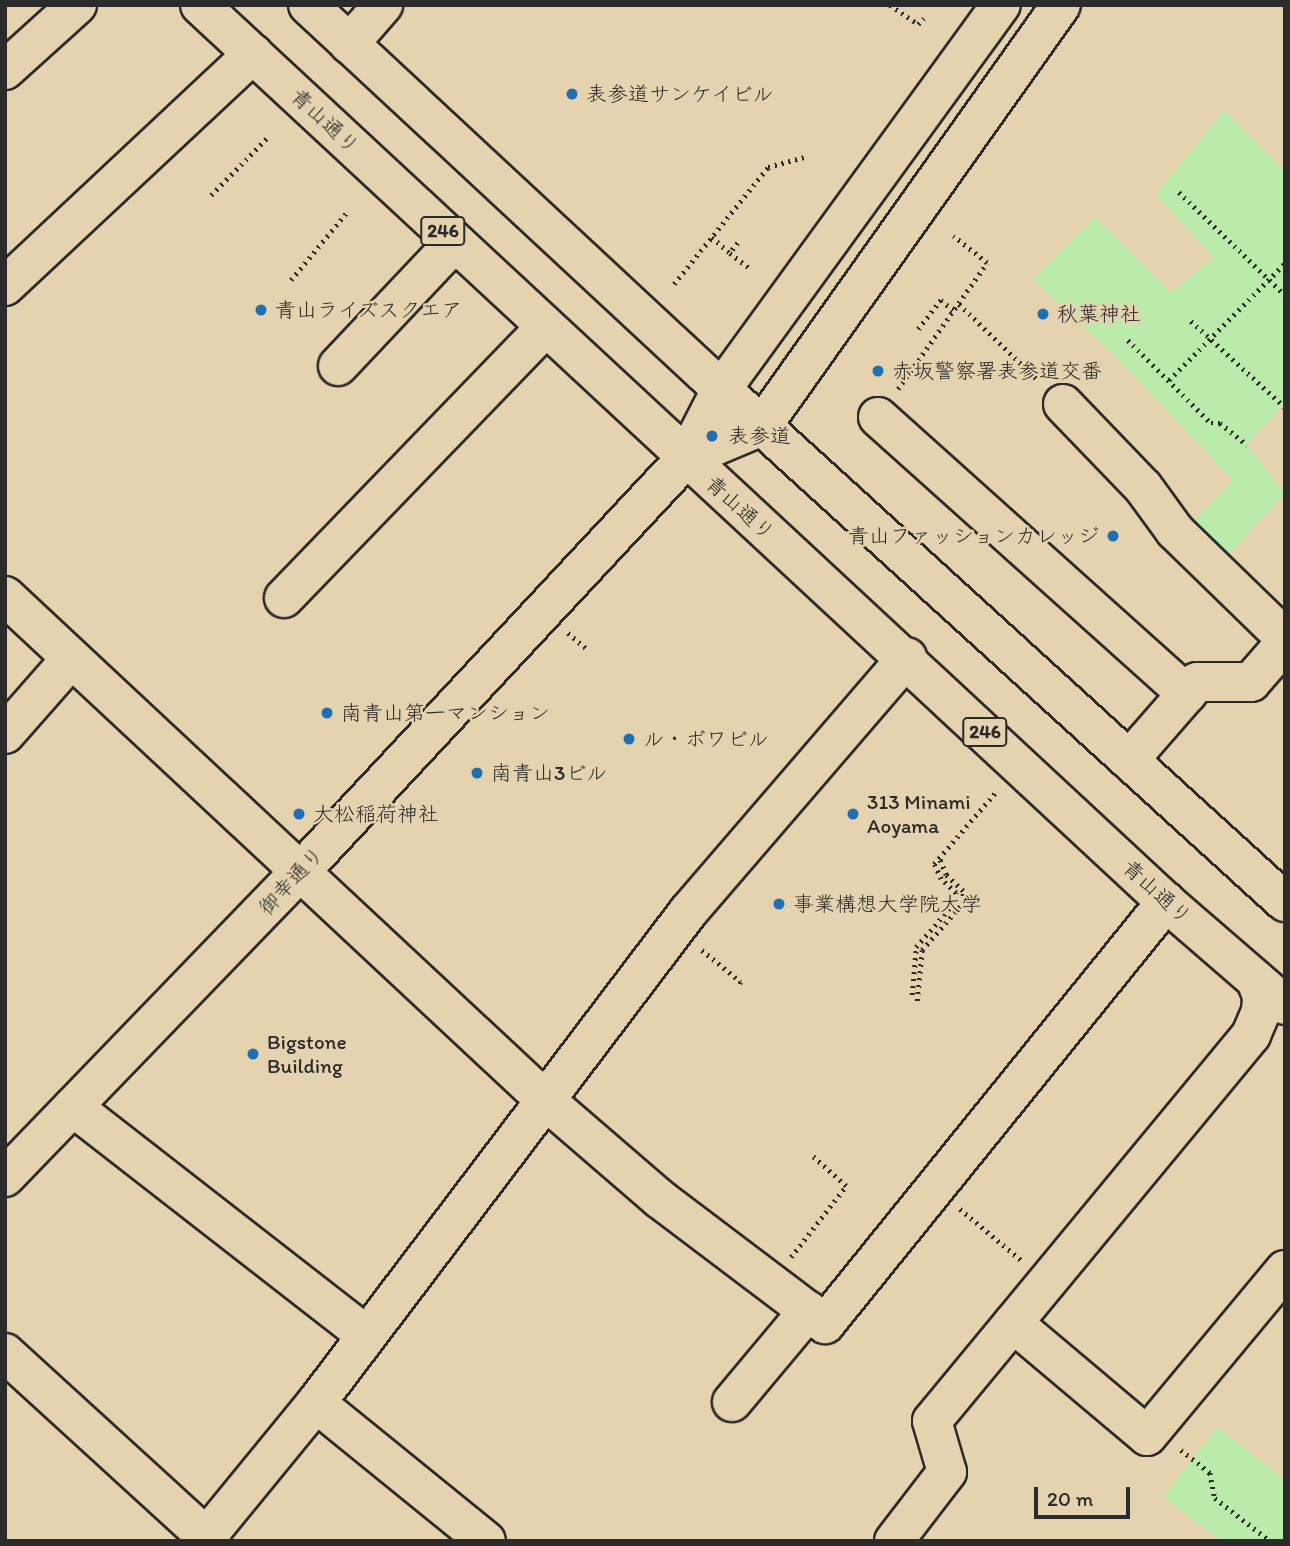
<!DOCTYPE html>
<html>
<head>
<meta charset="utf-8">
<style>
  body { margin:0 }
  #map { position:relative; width:1290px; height:1546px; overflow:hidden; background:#e5d3b0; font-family:Itim,"Klee One",sans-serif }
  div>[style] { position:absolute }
  .green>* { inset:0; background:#baebab }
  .path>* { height:4.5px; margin-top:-2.25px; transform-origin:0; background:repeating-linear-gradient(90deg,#2b2b2b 0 2px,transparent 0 7px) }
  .roads { filter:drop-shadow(2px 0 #2b2b2b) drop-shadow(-2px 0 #2b2b2b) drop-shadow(0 2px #2b2b2b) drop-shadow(0 -2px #2b2b2b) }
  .minor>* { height:38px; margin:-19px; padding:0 19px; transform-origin:19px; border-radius:19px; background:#e5d3b0 }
  .major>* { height:38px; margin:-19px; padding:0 19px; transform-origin:19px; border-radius:19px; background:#e5d3b0 }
  .highway>* { height:38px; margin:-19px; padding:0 19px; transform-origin:19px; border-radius:19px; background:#e5d3b0 }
  .dots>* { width:19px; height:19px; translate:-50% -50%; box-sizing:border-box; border:4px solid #e5d3b0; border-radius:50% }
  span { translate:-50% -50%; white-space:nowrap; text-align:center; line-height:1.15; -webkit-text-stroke:5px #e5d3b0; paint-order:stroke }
  .shield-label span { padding:2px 5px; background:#e5d3b0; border:2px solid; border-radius:5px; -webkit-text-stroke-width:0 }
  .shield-label { font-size:19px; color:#2b2b2b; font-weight:700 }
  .poi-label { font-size:21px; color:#2b2b2b }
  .left { translate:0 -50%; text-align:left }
  .right { translate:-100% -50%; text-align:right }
  .street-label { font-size:21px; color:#2b2b2b }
  .frame { position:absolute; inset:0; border:7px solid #2b2b2b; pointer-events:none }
  .scale { position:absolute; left:1034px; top:1487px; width:96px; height:32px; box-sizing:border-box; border:4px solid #2b2b2b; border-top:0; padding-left:9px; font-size:21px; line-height:24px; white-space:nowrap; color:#2b2b2b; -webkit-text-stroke:5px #e5d3b0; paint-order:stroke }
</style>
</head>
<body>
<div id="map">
  <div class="green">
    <i style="clip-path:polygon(1224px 110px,1285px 171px,1285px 403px,1247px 445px,1285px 493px,1220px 564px,1187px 527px,1233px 480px,1113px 354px,1033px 279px,1095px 217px,1171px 293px,1213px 257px,1156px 194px)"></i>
    <i style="clip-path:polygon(1217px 1427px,1285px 1480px,1285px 1535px,1280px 1541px,1222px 1541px,1163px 1497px)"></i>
  </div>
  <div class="path">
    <i style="left:890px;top:5px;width:34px;rotate:34deg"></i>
    <i style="left:918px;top:24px;width:8px;rotate:-45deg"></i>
    <i style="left:1179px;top:192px;width:148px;rotate:44.2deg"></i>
    <i style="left:211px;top:195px;width:80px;rotate:-45.5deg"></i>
    <i style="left:712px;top:237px;width:24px;rotate:42deg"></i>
    <i style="left:738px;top:243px;width:13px;rotate:129deg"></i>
    <i style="left:730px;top:253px;width:24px;rotate:38deg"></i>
    <i style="left:291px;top:280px;width:88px;rotate:-50.5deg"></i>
    <i style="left:674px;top:284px;width:150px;rotate:-51.2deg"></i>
    <i style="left:768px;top:167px;width:41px;rotate:-15.4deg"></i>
    <i style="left:959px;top:304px;width:111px;rotate:43.9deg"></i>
    <i style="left:1191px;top:321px;width:127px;rotate:42.5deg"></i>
    <i style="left:918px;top:329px;width:37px;rotate:-52deg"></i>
    <i style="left:941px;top:300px;width:17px;rotate:40deg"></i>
    <i style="left:1128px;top:340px;width:117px;rotate:45deg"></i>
    <i style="left:1211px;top:423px;width:9px"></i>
    <i style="left:1220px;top:423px;width:35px;rotate:39deg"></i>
    <i style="left:1169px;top:380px;width:165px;rotate:-45.2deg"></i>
    <i style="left:898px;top:389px;width:154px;rotate:-54.8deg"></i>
    <i style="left:987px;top:263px;width:43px;rotate:-141.5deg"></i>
    <i style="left:568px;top:633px;width:23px;rotate:40deg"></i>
    <i style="left:702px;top:950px;width:50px;rotate:39.4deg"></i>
    <i style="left:741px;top:982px;width:4px;rotate:124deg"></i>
    <i style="left:912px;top:995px;width:48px;rotate:-85.2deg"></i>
    <i style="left:916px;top:947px;width:61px;rotate:-49deg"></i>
    <i style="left:956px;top:901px;width:8px;rotate:-90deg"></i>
    <i style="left:956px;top:893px;width:21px;rotate:-137deg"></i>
    <i style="left:941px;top:879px;width:17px;rotate:-115deg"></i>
    <i style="left:934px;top:864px;width:95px;rotate:-49.3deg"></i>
    <i style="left:917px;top:1001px;width:51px;rotate:-84.4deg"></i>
    <i style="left:922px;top:950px;width:62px;rotate:-48.9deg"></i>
    <i style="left:963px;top:903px;width:12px;rotate:-90deg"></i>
    <i style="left:963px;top:891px;width:23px;rotate:-137deg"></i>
    <i style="left:946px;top:875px;width:18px;rotate:-112deg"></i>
    <i style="left:960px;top:1209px;width:80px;rotate:39.9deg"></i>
    <i style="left:791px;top:1257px;width:90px;rotate:-52.2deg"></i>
    <i style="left:846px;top:1186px;width:48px;rotate:-138.4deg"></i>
    <i style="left:1181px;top:1450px;width:37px;rotate:38deg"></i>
    <i style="left:1210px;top:1473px;width:25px;rotate:79deg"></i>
    <i style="left:1215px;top:1498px;width:70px;rotate:38deg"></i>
  </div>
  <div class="roads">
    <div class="minor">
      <i style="left:349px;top:44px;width:52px;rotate:-48.9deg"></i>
      <i style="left:5px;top:70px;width:97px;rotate:-42.1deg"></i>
      <i style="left:5px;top:286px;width:340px;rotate:-43.1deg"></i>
      <i style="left:338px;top:366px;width:170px;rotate:-46.7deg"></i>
      <i style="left:1063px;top:404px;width:115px;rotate:46.1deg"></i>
      <i style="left:1143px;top:487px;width:54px;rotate:54deg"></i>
      <i style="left:1175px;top:531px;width:153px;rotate:44.2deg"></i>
      <i style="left:878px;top:417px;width:415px;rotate:41.9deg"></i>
      <i style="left:5px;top:596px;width:737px;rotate:43.02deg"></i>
      <i style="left:544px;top:1099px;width:153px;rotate:40.8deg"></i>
      <i style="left:660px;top:1199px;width:207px;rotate:37.1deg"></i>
      <i style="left:825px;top:1324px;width:543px;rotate:-51.06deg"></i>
      <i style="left:284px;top:598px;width:377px;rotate:-46deg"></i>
      <i style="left:5px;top:734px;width:100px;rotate:-48.7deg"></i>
      <i style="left:1129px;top:760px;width:103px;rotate:-48.9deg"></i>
      <i style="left:1197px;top:682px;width:54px"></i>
      <i style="left:1251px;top:682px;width:52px;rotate:-48.9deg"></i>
      <i style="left:73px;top:1107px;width:371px;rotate:37.9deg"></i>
      <i style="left:1013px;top:1323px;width:175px;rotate:40.1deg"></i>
      <i style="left:1147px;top:1436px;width:216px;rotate:-50.3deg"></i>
      <i style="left:5px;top:1353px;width:279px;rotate:42.4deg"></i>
      <i style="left:732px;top:1402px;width:119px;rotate:-50.1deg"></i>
      <i style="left:316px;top:1403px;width:219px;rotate:39.1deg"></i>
      <i style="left:203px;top:1541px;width:178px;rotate:-50.7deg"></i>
      <i style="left:316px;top:1403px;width:616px;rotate:-52.85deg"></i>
      <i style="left:688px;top:912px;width:336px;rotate:-49.3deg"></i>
      <i style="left:894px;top:1541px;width:87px;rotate:-52.5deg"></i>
      <i style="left:947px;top:1472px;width:53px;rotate:-106.4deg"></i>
      <i style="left:932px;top:1421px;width:501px;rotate:-50.43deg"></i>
      <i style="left:1251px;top:1035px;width:25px;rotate:-67deg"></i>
      <i style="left:1261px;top:1012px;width:16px;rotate:-86deg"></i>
      <i style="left:1262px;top:996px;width:17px;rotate:-111deg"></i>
    </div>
    <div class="major">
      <i style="left:686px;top:458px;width:82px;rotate:-22.8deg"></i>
      <i style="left:762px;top:426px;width:516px;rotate:-54.62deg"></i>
      <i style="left:5px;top:1177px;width:423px;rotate:-46deg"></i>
      <i style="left:299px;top:873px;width:567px;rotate:-47deg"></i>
      <i style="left:686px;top:458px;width:76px;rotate:-62.8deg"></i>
      <i style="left:721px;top:390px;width:476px;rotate:-54deg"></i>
    </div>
    <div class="highway">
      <i style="left:200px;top:5px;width:1318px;rotate:42.88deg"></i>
      <i style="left:1166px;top:902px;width:157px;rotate:40.9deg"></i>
      <i style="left:308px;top:5px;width:543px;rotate:42.91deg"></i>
      <i style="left:706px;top:375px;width:783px;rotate:42.31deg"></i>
    </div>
  </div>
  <div class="dots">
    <i style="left:572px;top:94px;background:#1f6fb2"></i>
    <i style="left:261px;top:310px;background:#1f6fb2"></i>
    <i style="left:1043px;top:314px;background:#1f6fb2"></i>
    <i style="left:878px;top:371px;background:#1f6fb2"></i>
    <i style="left:712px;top:436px;background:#1f6fb2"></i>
    <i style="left:1113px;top:536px;background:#1f6fb2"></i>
    <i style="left:327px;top:713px;background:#1f6fb2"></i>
    <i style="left:629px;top:739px;background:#1f6fb2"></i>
    <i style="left:477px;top:773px;background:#1f6fb2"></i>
    <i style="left:299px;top:814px;background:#1f6fb2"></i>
    <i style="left:853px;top:814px;background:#1f6fb2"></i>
    <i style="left:779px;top:904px;background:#1f6fb2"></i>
    <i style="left:253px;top:1054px;background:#1f6fb2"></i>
  </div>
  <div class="shield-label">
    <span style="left:443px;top:231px">246</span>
    <span style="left:985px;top:732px">246</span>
  </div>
  <div class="poi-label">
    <span class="left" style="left:586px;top:94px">表参道サンケイビル</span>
    <span class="left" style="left:275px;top:310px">青山ライズスクエア</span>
    <span class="left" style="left:1057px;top:314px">秋葉神社</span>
    <span class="left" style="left:892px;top:371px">赤坂警察署表参道交番</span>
    <span class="left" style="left:728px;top:436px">表参道</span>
    <span class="right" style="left:1099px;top:536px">青山ファッションカレッジ</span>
    <span class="left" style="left:341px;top:713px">南青山第一マンション</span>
    <span class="left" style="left:643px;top:739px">ル・ボワビル</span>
    <span class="left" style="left:491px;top:773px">南青山3ビル</span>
    <span class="left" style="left:867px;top:814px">313 Minami<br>Aoyama</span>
    <span class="left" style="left:313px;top:814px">大松稲荷神社</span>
    <span class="left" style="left:793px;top:904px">事業構想大学院大学</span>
    <span class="left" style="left:267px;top:1054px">Bigstone<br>Building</span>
  </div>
  <div class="street-label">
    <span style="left:325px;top:121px;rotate:43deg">青山通り</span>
    <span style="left:740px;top:508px;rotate:42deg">青山通り</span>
    <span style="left:291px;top:881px;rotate:-47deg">御幸通り</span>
    <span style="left:1157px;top:892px;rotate:42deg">青山通り</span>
  </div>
  <div class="frame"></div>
  <div class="scale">20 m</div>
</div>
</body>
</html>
